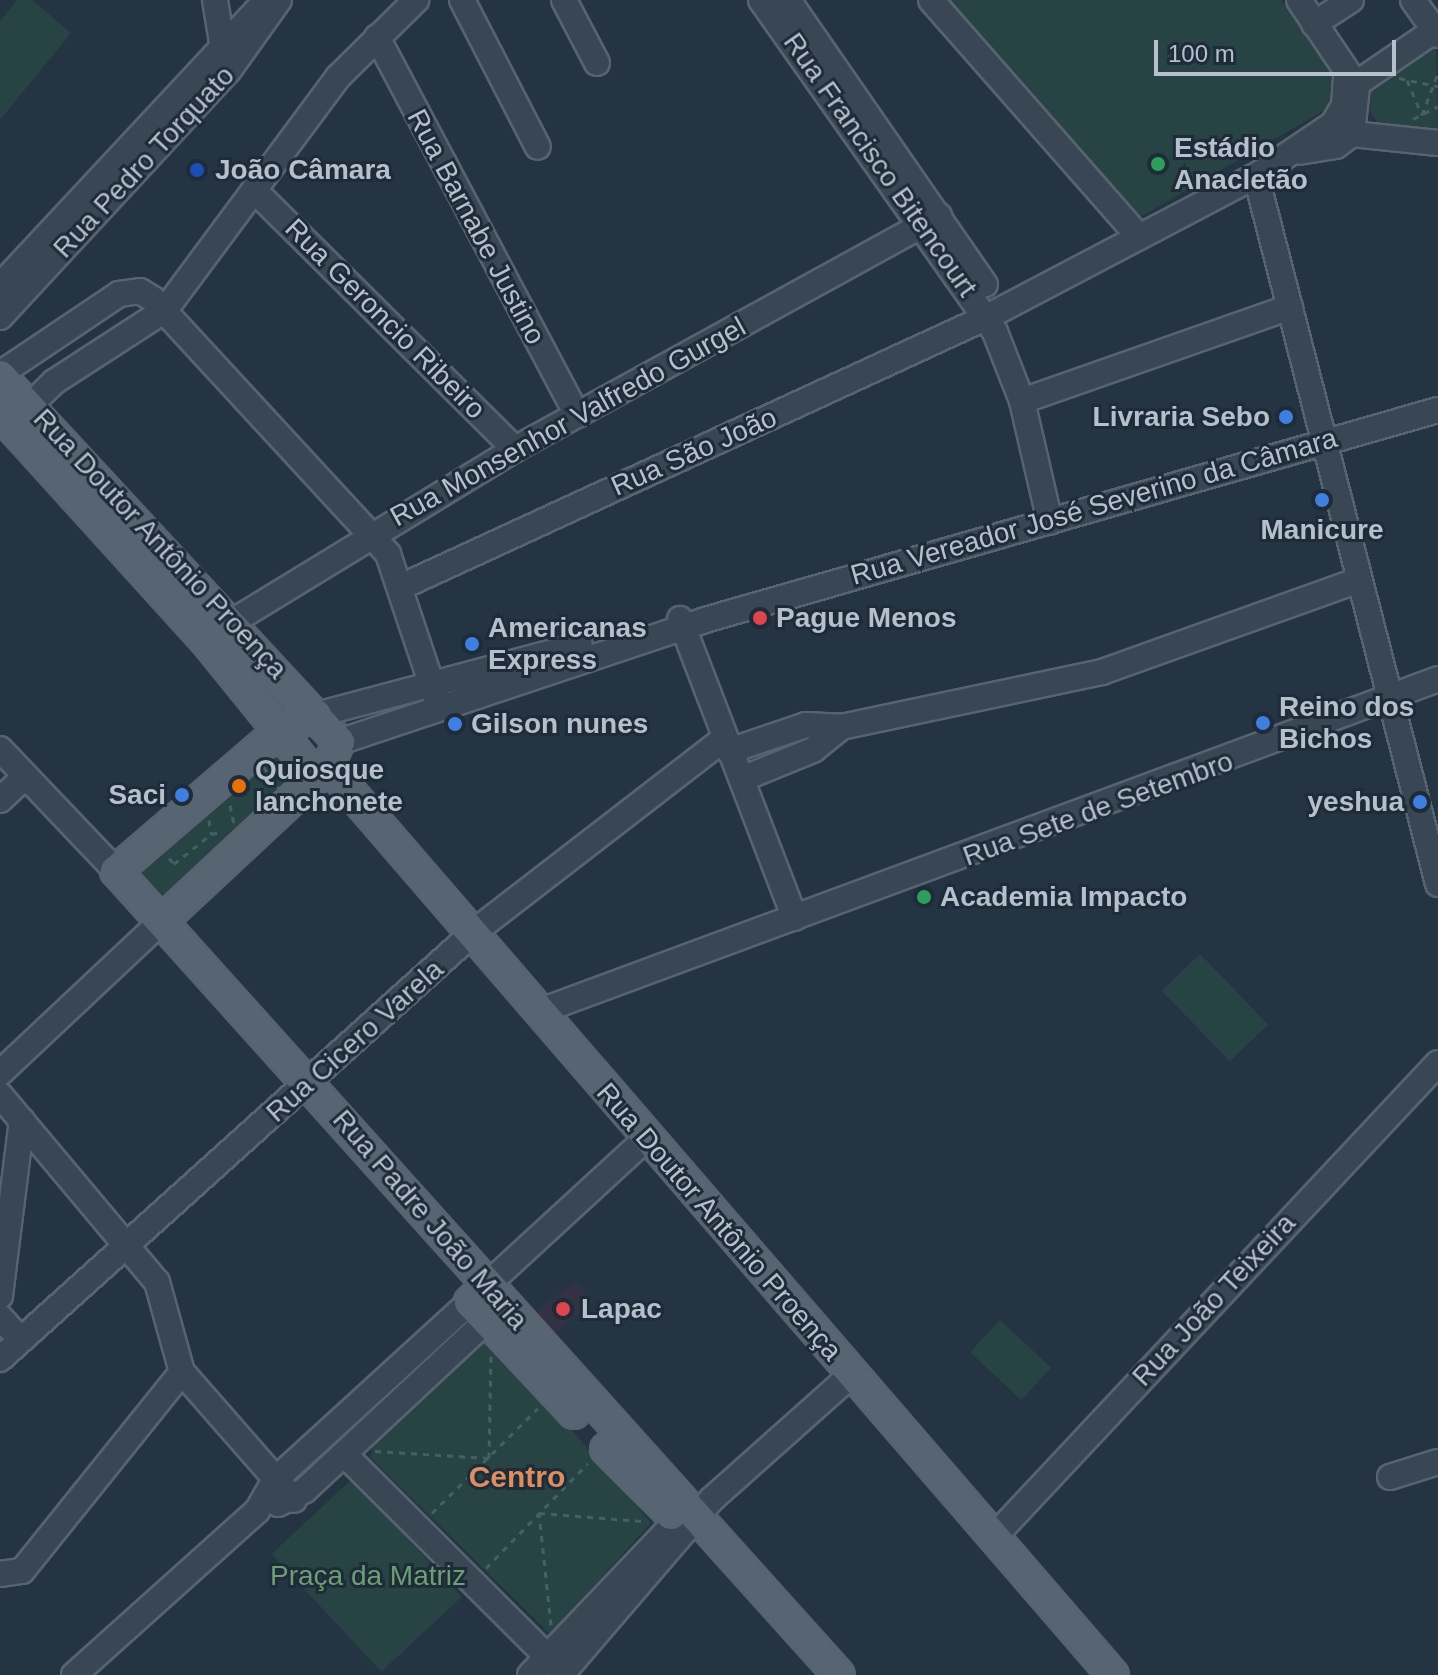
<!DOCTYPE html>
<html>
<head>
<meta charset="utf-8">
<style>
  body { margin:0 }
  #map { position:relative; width:1438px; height:1675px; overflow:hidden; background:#253443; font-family:Arial,sans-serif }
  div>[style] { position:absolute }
  .medical>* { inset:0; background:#333243; transform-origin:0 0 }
  .green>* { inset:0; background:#274344; transform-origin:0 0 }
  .path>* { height:3px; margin-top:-1.5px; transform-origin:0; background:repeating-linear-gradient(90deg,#456061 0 6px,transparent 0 12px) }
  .roads { filter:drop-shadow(2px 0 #576370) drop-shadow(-2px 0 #576370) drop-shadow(0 2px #576370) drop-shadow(0 -2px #576370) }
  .minor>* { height:24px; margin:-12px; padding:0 12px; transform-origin:12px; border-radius:12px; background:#394653 }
  .major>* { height:30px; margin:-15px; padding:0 15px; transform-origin:15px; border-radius:15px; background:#576573 }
  .dots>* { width:22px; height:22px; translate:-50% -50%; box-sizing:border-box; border:4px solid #1e2b38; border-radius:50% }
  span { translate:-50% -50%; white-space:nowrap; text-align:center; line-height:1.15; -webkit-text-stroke:6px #1e2b38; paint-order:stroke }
  .poi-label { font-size:28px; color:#b6c0cd; font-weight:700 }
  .left { translate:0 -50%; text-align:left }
  .right { translate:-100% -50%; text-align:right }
  .street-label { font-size:28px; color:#b6c0cd }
  .park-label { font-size:28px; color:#6c9f74 }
  .neighbourhood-label { font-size:30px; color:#dd8e61; font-weight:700 }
  .scale { position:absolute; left:1154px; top:40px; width:242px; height:36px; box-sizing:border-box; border:4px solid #b6c0cd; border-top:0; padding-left:10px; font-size:24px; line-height:28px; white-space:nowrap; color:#b6c0cd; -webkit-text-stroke:6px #1e2b38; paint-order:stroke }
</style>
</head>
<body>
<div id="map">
  <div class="medical">
    <i style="left:575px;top:1281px;width:28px;height:55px;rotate:51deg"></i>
  </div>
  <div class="green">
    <i style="clip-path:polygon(17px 0,32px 0,71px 33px,0 120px,0 21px)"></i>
    <i style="clip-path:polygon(942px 0,1281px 0,1338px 79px,1328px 108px,1135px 220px)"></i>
    <i style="clip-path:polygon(1436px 47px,1438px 134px,1386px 137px,1361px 96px)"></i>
    <i style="left:273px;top:744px;width:45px;height:183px;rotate:50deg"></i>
    <i style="left:1200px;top:954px;width:98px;height:53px;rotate:46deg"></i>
    <i style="left:1000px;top:1320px;width:70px;height:44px;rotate:43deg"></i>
    <i style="clip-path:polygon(491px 1335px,651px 1523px,550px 1634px,371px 1458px,372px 1443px)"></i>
    <i style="left:352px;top:1479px;width:161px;height:110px;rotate:47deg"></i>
  </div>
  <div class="path">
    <i style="left:1399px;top:78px;width:40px;rotate:12deg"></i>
    <i style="left:1407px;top:80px;width:38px;rotate:67deg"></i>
    <i style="left:1422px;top:115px;width:45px;rotate:-69.1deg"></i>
    <i style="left:1413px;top:119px;width:28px;rotate:-27deg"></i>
    <i style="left:274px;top:752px;width:32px;rotate:51deg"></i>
    <i style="left:294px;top:777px;width:19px;rotate:133deg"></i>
    <i style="left:281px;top:791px;width:34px;rotate:-126deg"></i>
    <i style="left:261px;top:763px;width:17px;rotate:-40deg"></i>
    <i style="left:230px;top:805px;width:19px;rotate:78deg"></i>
    <i style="left:209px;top:820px;width:14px;rotate:82deg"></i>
    <i style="left:211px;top:834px;width:10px;rotate:-11deg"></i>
    <i style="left:169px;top:858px;width:8px;rotate:50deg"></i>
    <i style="left:174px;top:864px;width:48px;rotate:-39deg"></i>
    <i style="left:375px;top:1451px;width:114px;rotate:3.5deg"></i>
    <i style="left:489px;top:1458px;width:102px;rotate:-88.9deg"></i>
    <i style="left:432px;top:1513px;width:149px;rotate:-44.7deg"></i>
    <i style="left:486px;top:1568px;width:146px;rotate:-45.8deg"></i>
    <i style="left:551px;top:1625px;width:113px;rotate:-96.1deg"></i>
    <i style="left:539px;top:1513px;width:103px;rotate:4.4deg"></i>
  </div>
  <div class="roads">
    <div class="minor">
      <i style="left:215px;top:0;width:62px;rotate:80.7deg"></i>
      <i style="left:462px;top:0;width:165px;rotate:62.7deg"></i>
      <i style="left:564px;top:0;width:71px;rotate:62.4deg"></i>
      <i style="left:761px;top:0;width:406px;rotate:54.8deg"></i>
      <i style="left:995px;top:332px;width:74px;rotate:68.6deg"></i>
      <i style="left:1022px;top:401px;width:124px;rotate:77deg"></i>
      <i style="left:788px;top:0;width:346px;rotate:55.3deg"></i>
      <i style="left:931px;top:0;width:315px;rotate:48.7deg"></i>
      <i style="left:1299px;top:0;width:104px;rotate:56deg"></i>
      <i style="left:1357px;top:86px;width:48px;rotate:95.9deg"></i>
      <i style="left:1352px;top:134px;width:20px;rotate:143deg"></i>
      <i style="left:1336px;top:146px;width:36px;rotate:171deg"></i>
      <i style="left:1413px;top:0;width:43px;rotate:54.5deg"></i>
      <i style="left:1314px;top:24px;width:44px;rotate:-33deg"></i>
      <i style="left:377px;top:37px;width:428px;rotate:62.1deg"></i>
      <i style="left:1346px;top:91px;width:112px;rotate:-34.4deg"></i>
      <i style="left:1352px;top:134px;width:86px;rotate:6deg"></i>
      <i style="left:1256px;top:176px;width:731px;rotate:75.58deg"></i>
      <i style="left:254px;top:190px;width:368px;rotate:44.8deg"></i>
      <i style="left:0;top:286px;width:391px;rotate:-47deg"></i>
      <i style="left:0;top:317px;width:337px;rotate:-47.2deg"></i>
      <i style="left:229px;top:70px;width:86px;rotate:-54.5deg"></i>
      <i style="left:0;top:374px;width:143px;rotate:-33.9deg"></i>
      <i style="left:119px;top:294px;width:21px;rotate:-8deg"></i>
      <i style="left:140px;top:291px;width:15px;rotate:32deg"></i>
      <i style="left:153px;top:299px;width:347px;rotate:47.3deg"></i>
      <i style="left:388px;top:554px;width:160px;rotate:71.5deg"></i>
      <i style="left:1022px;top:401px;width:284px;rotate:-19.3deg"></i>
      <i style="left:17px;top:418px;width:52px;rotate:-44.2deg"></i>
      <i style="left:54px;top:382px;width:132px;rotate:-33deg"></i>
      <i style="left:165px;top:310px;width:290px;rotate:-53.4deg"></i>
      <i style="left:338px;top:77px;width:110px;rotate:-44.6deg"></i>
      <i style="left:403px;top:586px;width:641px;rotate:-24.73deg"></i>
      <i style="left:985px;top:318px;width:306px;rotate:-27.7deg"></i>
      <i style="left:1256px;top:176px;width:93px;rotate:-34deg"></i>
      <i style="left:1333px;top:124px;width:21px;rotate:-59deg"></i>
      <i style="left:1344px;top:106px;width:32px;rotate:-86deg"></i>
      <i style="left:680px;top:619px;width:320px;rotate:69deg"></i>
      <i style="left:214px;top:633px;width:353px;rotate:-31.4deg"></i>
      <i style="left:515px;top:449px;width:484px;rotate:-28.8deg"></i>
      <i style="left:316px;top:715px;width:273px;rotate:-14.9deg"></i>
      <i style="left:339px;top:742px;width:386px;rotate:-18.4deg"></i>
      <i style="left:705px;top:620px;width:762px;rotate:-15.99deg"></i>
      <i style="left:0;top:749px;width:168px;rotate:46.4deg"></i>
      <i style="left:729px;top:751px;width:81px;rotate:-18.7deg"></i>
      <i style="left:806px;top:725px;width:35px;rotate:3deg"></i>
      <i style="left:841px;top:727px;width:267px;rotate:-11.9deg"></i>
      <i style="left:1102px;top:672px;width:270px;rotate:-19.7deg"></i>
      <i style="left:742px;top:779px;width:77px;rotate:-22.2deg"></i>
      <i style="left:813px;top:750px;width:36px;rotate:-39deg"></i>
      <i style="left:0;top:800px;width:34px;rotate:-43deg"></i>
      <i style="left:538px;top:1012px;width:960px;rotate:-20.3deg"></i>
      <i style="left:0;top:1073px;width:222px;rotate:-43.2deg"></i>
      <i style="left:0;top:1095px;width:244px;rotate:50deg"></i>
      <i style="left:157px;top:1282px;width:93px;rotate:74.5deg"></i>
      <i style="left:182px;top:1372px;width:170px;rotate:48.8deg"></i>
      <i style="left:487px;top:1285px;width:217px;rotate:-42.6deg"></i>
      <i style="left:0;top:1296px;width:177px;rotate:-82.9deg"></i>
      <i style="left:0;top:1317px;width:31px;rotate:48deg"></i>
      <i style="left:0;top:1359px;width:638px;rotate:-42.01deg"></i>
      <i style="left:474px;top:932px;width:316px;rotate:-37.7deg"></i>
      <i style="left:345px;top:1455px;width:308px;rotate:44.9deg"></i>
      <i style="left:1390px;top:1477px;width:50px;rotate:-17.4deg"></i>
      <i style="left:278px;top:1504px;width:30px;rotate:-27deg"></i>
      <i style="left:305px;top:1490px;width:264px;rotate:-43deg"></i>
      <i style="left:992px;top:1539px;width:652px;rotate:-46.86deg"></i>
      <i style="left:0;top:1574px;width:22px;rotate:-8deg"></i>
      <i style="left:22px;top:1571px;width:255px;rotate:-51.2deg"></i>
      <i style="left:74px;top:1675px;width:246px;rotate:-41.9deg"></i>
      <i style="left:257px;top:1511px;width:36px;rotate:-60deg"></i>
      <i style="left:275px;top:1480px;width:264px;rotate:-42.4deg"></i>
      <i style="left:530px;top:1675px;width:233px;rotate:-46.4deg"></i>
      <i style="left:561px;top:1675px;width:232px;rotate:-49.4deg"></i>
      <i style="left:712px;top:1499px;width:186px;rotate:-41.7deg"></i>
    </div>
    <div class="major">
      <i style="left:0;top:376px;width:499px;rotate:47.2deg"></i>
      <i style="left:339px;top:742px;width:26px;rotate:115deg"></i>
      <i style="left:328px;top:766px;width:227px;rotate:137deg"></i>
      <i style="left:0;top:414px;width:307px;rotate:47.8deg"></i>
      <i style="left:206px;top:641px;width:176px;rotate:51deg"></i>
      <i style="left:316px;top:715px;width:40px;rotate:156.6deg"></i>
      <i style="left:279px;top:731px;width:215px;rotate:139.3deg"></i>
      <i style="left:116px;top:871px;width:1081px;rotate:48.04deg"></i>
      <i style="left:328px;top:766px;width:1201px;rotate:49.19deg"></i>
      <i style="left:487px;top:1285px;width:24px;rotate:135deg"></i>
      <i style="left:470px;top:1302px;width:152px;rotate:46.9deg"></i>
      <i style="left:606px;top:1449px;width:92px;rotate:45deg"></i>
    </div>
  </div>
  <div class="dots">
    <i style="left:1158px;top:164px;background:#2e9e5b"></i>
    <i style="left:197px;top:170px;background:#1a4fb4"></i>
    <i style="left:1286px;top:417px;background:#3f7fe0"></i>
    <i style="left:1322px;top:500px;background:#3f7fe0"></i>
    <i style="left:760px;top:618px;background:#e0444e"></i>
    <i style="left:472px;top:644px;background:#3f7fe0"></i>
    <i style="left:1263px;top:723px;background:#3f7fe0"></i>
    <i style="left:455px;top:724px;background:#3f7fe0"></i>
    <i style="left:239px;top:786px;background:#e8710a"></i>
    <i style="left:182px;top:795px;background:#3f7fe0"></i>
    <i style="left:1420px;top:802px;background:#3f7fe0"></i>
    <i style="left:924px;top:897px;background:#2e9e5b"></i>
    <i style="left:563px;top:1309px;background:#e0444e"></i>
  </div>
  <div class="poi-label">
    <span class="left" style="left:1174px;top:164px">Estádio<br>Anacletão</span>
    <span class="left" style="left:215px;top:170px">João Câmara</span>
    <span class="right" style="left:1270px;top:417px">Livraria Sebo</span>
    <span style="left:1322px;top:530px">Manicure</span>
    <span class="left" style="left:776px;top:618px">Pague Menos</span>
    <span class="left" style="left:488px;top:644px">Americanas<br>Express</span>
    <span class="left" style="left:1279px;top:723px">Reino dos<br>Bichos</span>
    <span class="left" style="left:471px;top:724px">Gilson nunes</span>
    <span class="left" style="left:255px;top:786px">Quiosque<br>lanchonete</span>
    <span class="right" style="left:166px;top:795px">Saci</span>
    <span class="right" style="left:1404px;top:802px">yeshua</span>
    <span class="left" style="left:940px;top:897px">Academia Impacto</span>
    <span class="left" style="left:581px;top:1309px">Lapac</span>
  </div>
  <div class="street-label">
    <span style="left:144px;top:162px;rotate:-47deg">Rua Pedro Torquato</span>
    <span style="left:880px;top:165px;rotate:55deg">Rua Francisco Bitencourt</span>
    <span style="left:476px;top:227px;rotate:62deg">Rua Barnabe Justino</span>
    <span style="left:385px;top:319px;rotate:45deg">Rua Geroncio Ribeiro</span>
    <span style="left:568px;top:422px;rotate:-29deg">Rua Monsenhor Valfredo Gurgel</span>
    <span style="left:694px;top:452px;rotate:-24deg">Rua São João</span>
    <span style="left:1094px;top:507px;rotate:-16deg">Rua Vereador José Severino da Câmara</span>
    <span style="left:160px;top:544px;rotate:47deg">Rua Doutor Antônio Proença</span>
    <span style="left:1098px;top:809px;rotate:-20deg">Rua Sete de Setembro</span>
    <span style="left:355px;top:1041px;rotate:-42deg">Rua Cicero Varela</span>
    <span style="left:430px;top:1220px;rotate:49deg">Rua Padre João Maria</span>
    <span style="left:719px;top:1222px;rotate:49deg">Rua Doutor Antônio Proença</span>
    <span style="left:1214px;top:1300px;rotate:-47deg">Rua João Teixeira</span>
  </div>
  <div class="park-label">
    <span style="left:368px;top:1576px">Praça da Matriz</span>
  </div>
  <div class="neighbourhood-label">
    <span style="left:517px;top:1477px">Centro</span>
  </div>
  <div class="scale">100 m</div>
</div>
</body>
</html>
